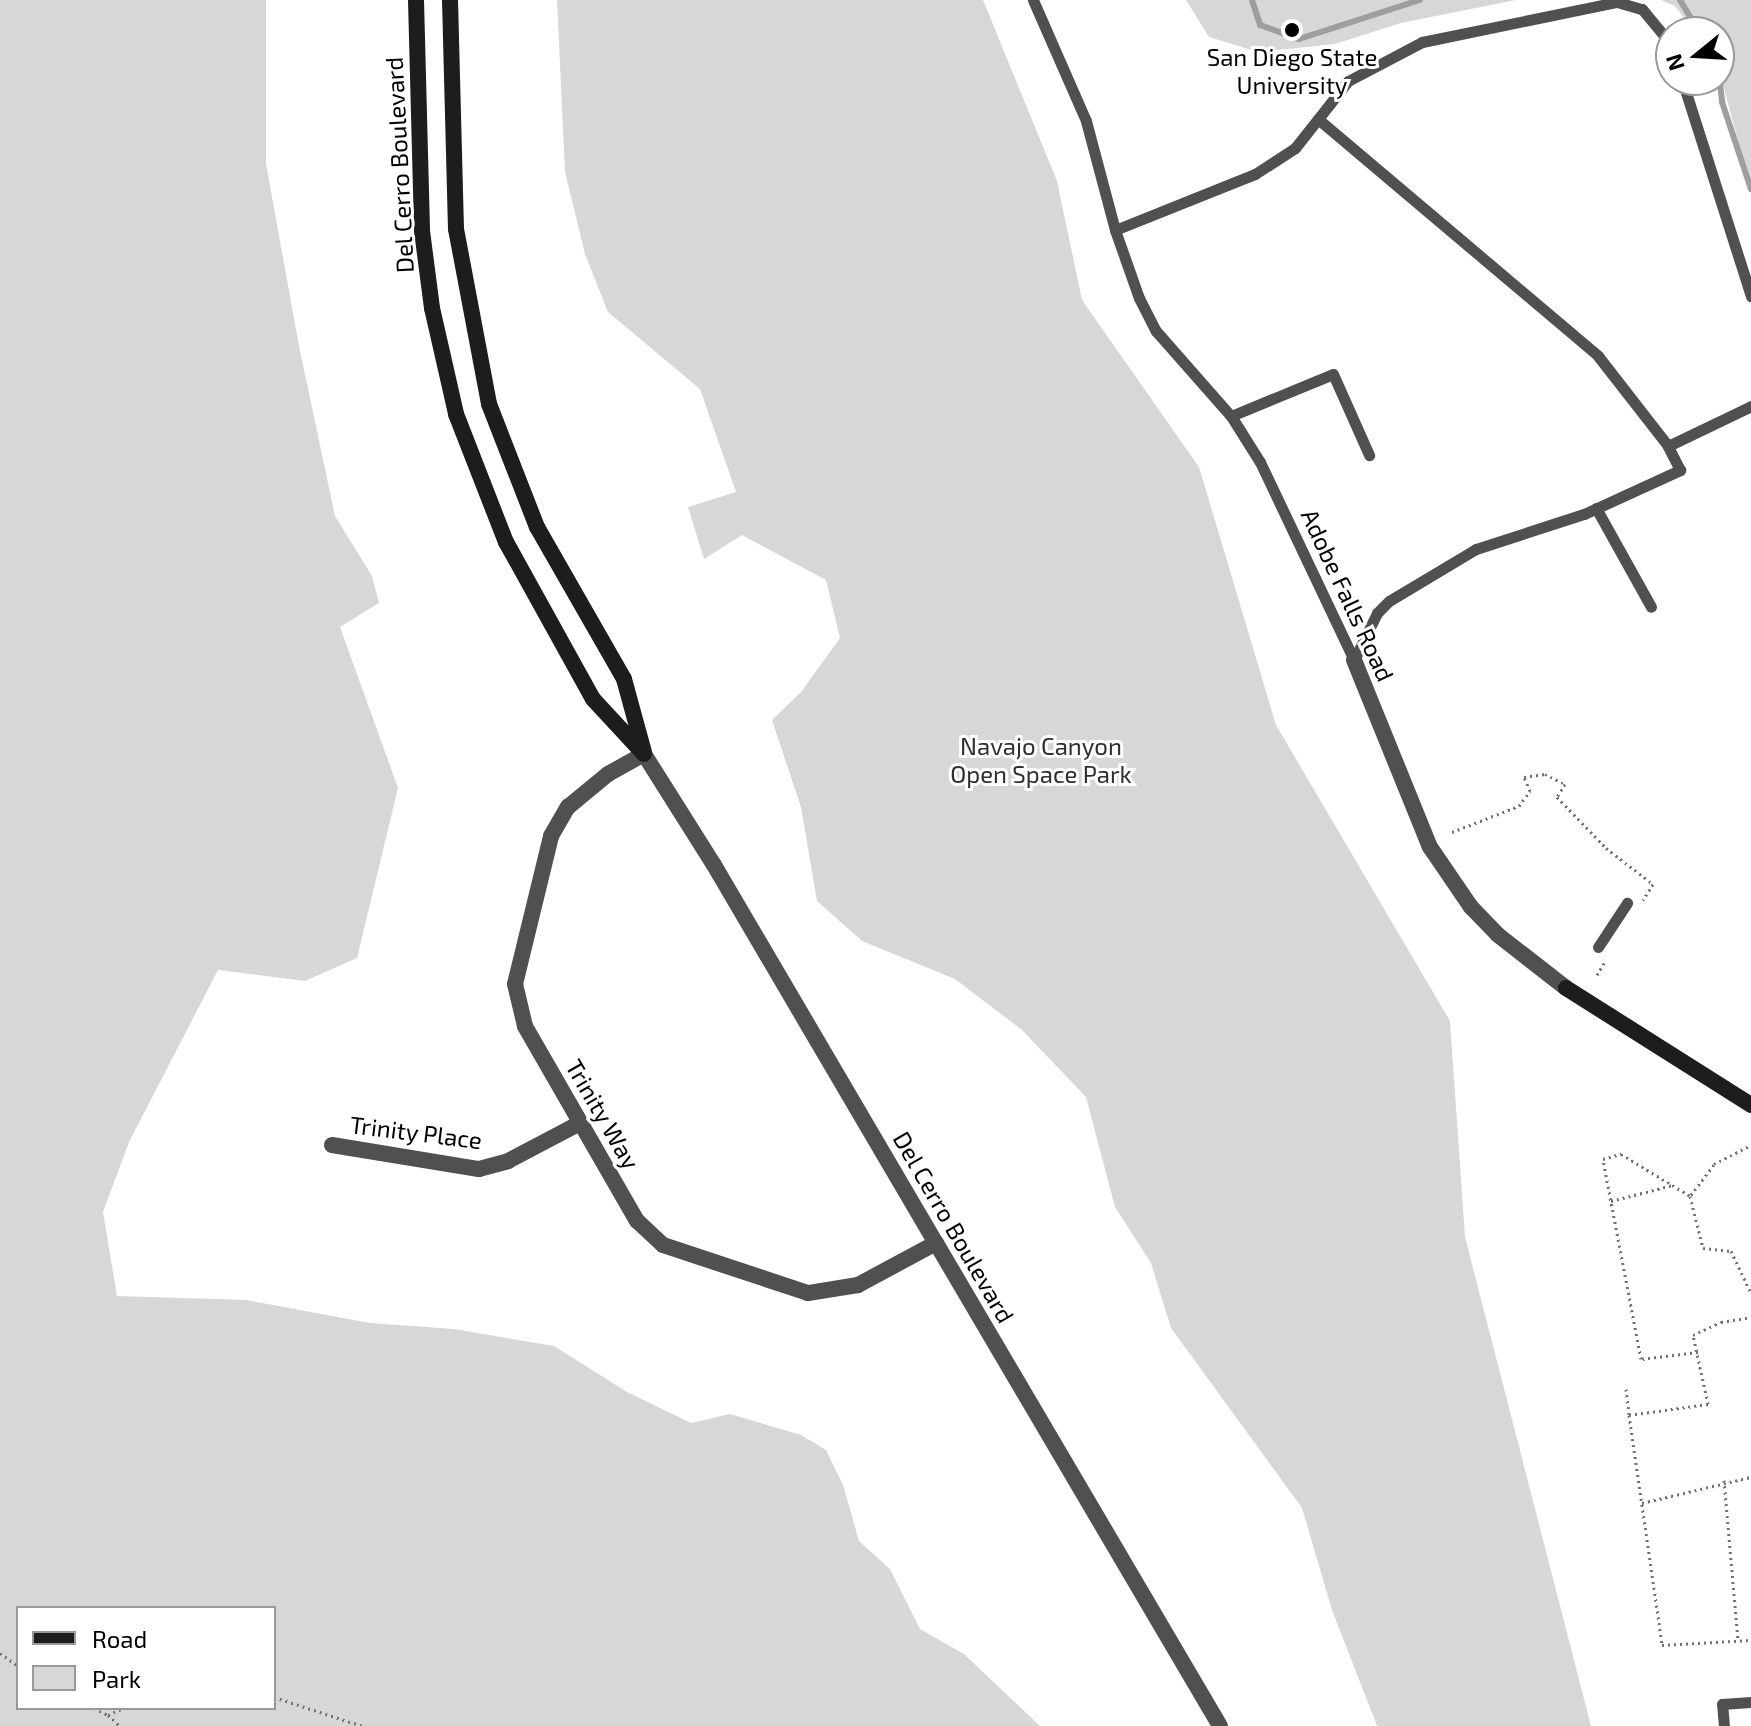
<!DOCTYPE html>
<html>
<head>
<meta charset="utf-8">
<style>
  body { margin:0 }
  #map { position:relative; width:1751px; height:1726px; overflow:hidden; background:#fff; font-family:"Exo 2",sans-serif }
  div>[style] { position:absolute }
  .green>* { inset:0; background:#d7d7d7 }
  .stream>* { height:6px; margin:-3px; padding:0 3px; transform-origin:3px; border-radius:3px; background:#9e9e9e }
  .path>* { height:3px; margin-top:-1.5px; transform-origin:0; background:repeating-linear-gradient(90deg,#727272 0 2px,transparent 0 6px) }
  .lane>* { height:11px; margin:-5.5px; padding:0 5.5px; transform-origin:5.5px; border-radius:5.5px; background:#505050 }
  .street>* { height:16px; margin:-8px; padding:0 8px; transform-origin:8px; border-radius:8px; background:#505050 }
  .secondary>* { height:16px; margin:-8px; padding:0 8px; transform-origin:8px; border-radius:8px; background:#1d1d1d }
  .dots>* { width:22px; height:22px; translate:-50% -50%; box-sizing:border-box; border:4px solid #fff; border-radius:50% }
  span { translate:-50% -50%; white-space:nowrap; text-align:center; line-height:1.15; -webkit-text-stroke:6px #fff; paint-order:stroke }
  .poi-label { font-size:24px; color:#000 }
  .street-label { font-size:24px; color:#000 }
  .park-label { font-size:24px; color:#2e2e2e }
  .legend { position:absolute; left:16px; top:1606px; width:260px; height:104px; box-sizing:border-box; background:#fff; border:2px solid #999; margin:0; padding:10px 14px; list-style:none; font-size:24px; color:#000 }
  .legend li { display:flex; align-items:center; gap:16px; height:40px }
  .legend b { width:40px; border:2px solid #999 }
  .north { position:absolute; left:1655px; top:16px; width:80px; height:80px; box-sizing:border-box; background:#fff; border:2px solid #999; border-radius:50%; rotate:252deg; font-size:22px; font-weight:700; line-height:32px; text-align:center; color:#000 }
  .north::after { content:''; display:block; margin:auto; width:28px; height:36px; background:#000; clip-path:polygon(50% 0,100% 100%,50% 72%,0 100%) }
</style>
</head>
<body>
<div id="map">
  <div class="green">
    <i style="clip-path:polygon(evenodd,0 0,266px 0,266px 164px,299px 346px,335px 516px,372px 576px,379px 603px,340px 627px,398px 788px,357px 958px,305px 981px,218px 970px,129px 1142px,103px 1212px,117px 1296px,246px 1300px,370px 1323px,454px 1329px,554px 1346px,627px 1392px,691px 1423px,730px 1414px,801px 1435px,826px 1450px,843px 1485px,859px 1541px,890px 1569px,920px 1629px,964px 1654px,1040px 1726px,0 1726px,0 0,274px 1608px,274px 1708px,18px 1708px,18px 1608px,274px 1608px)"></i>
    <i style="clip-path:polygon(557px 0,983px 0,1057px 181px,1082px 300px,1199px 467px,1276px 725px,1450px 1021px,1465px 1237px,1591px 1726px,1377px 1726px,1332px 1610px,1302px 1508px,1171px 1328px,1151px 1263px,1115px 1207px,1086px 1097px,1022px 1030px,955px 979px,862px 941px,817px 901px,801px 807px,772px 720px,801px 692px,840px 638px,826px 580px,742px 535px,704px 559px,688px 507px,736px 492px,700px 389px,608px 312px,585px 254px,565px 172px)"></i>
    <i style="clip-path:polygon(1186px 0,1516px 0,1401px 23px,1335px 44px,1258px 52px,1209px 37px)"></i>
    <i style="clip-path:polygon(1661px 0,1751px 0,1751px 189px,1719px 70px,1719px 32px,1694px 32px,1675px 6px)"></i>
  </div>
  <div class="stream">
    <i style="left:1252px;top:0;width:26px;rotate:72deg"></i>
    <i style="left:1260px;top:25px;width:41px;rotate:19.7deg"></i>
    <i style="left:1299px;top:39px;width:127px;rotate:-17.9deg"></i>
    <i style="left:1680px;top:0;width:37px;rotate:59deg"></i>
    <i style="left:1719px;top:76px;width:26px;rotate:83deg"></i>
    <i style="left:1722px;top:102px;width:92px;rotate:71.6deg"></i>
  </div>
  <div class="path">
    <i style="left:1452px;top:832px;width:72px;rotate:-21.2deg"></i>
    <i style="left:1519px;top:806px;width:19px;rotate:-54deg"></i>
    <i style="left:1530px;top:791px;width:15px;rotate:-113deg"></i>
    <i style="left:1524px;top:777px;width:21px;rotate:-8deg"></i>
    <i style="left:1545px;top:774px;width:22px;rotate:27deg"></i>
    <i style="left:1565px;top:784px;width:15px;rotate:122deg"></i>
    <i style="left:1557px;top:797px;width:71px;rotate:46.1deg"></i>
    <i style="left:1606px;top:848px;width:59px;rotate:37.5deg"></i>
    <i style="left:1653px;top:884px;width:19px;rotate:122deg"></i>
    <i style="left:1597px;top:975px;width:16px;rotate:-60deg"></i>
    <i style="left:1691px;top:1195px;width:39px;rotate:-53deg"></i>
    <i style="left:1714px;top:1164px;width:42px;rotate:-27.2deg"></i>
    <i style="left:1611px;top:1201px;width:64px;rotate:-14.5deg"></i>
    <i style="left:1698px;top:1352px;width:57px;rotate:173deg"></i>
    <i style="left:1641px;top:1359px;width:204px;rotate:-100.8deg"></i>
    <i style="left:1603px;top:1159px;width:19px;rotate:-16deg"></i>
    <i style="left:1621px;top:1154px;width:81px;rotate:31.3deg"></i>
    <i style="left:1690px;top:1196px;width:54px;rotate:76deg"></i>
    <i style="left:1703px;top:1248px;width:28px;rotate:6deg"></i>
    <i style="left:1731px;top:1251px;width:47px;rotate:64.5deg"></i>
    <i style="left:1626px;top:1389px;width:26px;rotate:83deg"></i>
    <i style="left:1629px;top:1415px;width:80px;rotate:-7.9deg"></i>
    <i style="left:1708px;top:1404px;width:71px;rotate:-102.3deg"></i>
    <i style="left:1693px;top:1335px;width:31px;rotate:-25deg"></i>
    <i style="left:1721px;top:1322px;width:30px;rotate:-9deg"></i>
    <i style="left:1629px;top:1415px;width:232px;rotate:81.8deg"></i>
    <i style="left:1662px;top:1645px;width:89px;rotate:-3.2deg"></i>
    <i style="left:1724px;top:1480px;width:162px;rotate:85deg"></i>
    <i style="left:1642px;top:1503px;width:112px;rotate:-13.4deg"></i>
    <i style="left:0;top:1653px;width:22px;rotate:36deg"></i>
    <i style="left:274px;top:1697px;width:93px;rotate:18.2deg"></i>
    <i style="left:94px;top:1708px;width:16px;rotate:27deg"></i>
    <i style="left:108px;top:1715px;width:17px;rotate:-25deg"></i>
    <i style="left:108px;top:1715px;width:16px;rotate:43deg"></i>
  </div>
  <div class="lane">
    <i style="left:1033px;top:0;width:132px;rotate:66.3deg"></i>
    <i style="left:1086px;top:121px;width:113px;rotate:75.1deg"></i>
    <i style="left:1115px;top:230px;width:72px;rotate:70.6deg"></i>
    <i style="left:1139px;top:298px;width:37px;rotate:63deg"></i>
    <i style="left:1156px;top:331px;width:113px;rotate:48.6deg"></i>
    <i style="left:1231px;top:416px;width:54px;rotate:57.8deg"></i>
    <i style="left:1260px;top:462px;width:219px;rotate:64.6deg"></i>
    <i style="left:1682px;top:80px;width:227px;rotate:72.3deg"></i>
    <i style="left:1318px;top:119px;width:367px;rotate:40.2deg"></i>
    <i style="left:1598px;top:356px;width:114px;rotate:52.1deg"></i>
    <i style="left:1115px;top:230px;width:151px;rotate:-21.8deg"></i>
    <i style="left:1255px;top:174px;width:48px;rotate:-33deg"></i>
    <i style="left:1295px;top:148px;width:85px;rotate:-51.7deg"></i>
    <i style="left:1348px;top:81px;width:84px;rotate:-27.8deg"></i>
    <i style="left:1422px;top:42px;width:199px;rotate:-11.6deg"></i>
    <i style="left:1617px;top:2px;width:26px;rotate:16deg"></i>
    <i style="left:1642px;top:9px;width:45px;rotate:50.4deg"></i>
    <i style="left:1231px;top:416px;width:110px;rotate:-22.4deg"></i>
    <i style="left:1333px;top:374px;width:89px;rotate:66deg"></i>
    <i style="left:1596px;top:508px;width:113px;rotate:60.9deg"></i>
    <i style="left:1354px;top:660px;width:52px;rotate:-63.9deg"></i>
    <i style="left:1377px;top:613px;width:17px;rotate:-45deg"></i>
    <i style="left:1389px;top:601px;width:101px;rotate:-30.9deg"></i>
    <i style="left:1476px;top:549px;width:114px;rotate:-18deg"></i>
    <i style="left:1584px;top:514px;width:106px;rotate:-24.6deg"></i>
    <i style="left:1680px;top:470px;width:27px;rotate:-117deg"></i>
    <i style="left:1668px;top:446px;width:92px;rotate:-25.7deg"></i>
    <i style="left:1598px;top:947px;width:53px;rotate:-56.6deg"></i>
    <i style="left:1724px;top:1726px;width:22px;rotate:-95deg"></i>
    <i style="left:1722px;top:1704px;width:29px;rotate:-4deg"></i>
  </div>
  <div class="street">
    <i style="left:1354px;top:660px;width:202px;rotate:67.9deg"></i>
    <i style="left:1430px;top:847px;width:73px;rotate:55.7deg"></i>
    <i style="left:1471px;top:907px;width:39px;rotate:46deg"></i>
    <i style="left:1498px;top:935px;width:86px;rotate:37.9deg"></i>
    <i style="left:332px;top:1145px;width:149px;rotate:9.3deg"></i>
    <i style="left:479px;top:1169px;width:30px;rotate:-15deg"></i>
    <i style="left:508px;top:1161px;width:81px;rotate:-27.8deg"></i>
    <i style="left:936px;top:1243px;width:89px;rotate:151.7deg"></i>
    <i style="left:858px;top:1285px;width:51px;rotate:170.9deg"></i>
    <i style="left:808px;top:1293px;width:153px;rotate:-161.7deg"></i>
    <i style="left:663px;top:1245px;width:35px;rotate:-137deg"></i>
    <i style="left:637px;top:1221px;width:225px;rotate:-119.9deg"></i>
    <i style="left:525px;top:1026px;width:43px;rotate:-103.4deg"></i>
    <i style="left:515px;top:984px;width:152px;rotate:-76.3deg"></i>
    <i style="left:551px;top:836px;width:34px;rotate:-60deg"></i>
    <i style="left:568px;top:807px;width:52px;rotate:-39.5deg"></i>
    <i style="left:608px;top:774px;width:41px;rotate:-29.1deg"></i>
    <i style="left:644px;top:754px;width:131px;rotate:57.8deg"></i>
    <i style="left:714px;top:865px;width:438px;rotate:59.6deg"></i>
    <i style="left:936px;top:1243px;width:560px;rotate:59.54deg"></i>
  </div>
  <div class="secondary">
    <i style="left:416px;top:0;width:231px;rotate:88.5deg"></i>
    <i style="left:422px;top:231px;width:78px;rotate:82.6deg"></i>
    <i style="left:432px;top:308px;width:109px;rotate:77.2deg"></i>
    <i style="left:456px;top:414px;width:137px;rotate:68.7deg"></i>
    <i style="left:506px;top:542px;width:179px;rotate:61deg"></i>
    <i style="left:593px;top:699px;width:75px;rotate:47.2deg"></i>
    <i style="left:450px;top:0;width:229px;rotate:88.5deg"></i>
    <i style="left:456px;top:229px;width:178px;rotate:79.3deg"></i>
    <i style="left:489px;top:404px;width:132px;rotate:68.7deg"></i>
    <i style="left:537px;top:527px;width:175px;rotate:60.2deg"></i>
    <i style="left:624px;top:679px;width:76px;rotate:74.7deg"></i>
    <i style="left:1566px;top:988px;width:219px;rotate:32.3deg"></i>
  </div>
  <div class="dots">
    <i style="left:1292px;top:30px;background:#000"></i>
  </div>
  <div class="poi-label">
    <span style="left:1292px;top:71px">San Diego State<br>University</span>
  </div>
  <div class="street-label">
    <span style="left:399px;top:165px;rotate:-93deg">Del Cerro Boulevard</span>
    <span style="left:1348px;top:595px;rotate:65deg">Adobe Falls Road</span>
    <span style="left:603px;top:1114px;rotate:60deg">Trinity Way</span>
    <span style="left:416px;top:1132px;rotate:7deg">Trinity Place</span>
    <span style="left:954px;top:1227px;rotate:60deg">Del Cerro Boulevard</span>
  </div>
  <div class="park-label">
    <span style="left:1041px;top:760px">Navajo Canyon<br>Open Space Park</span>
  </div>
  <ul class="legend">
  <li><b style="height:10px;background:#1d1d1d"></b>Road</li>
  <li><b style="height:22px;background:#d7d7d7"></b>Park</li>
  </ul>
  <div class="north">N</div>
</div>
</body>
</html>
